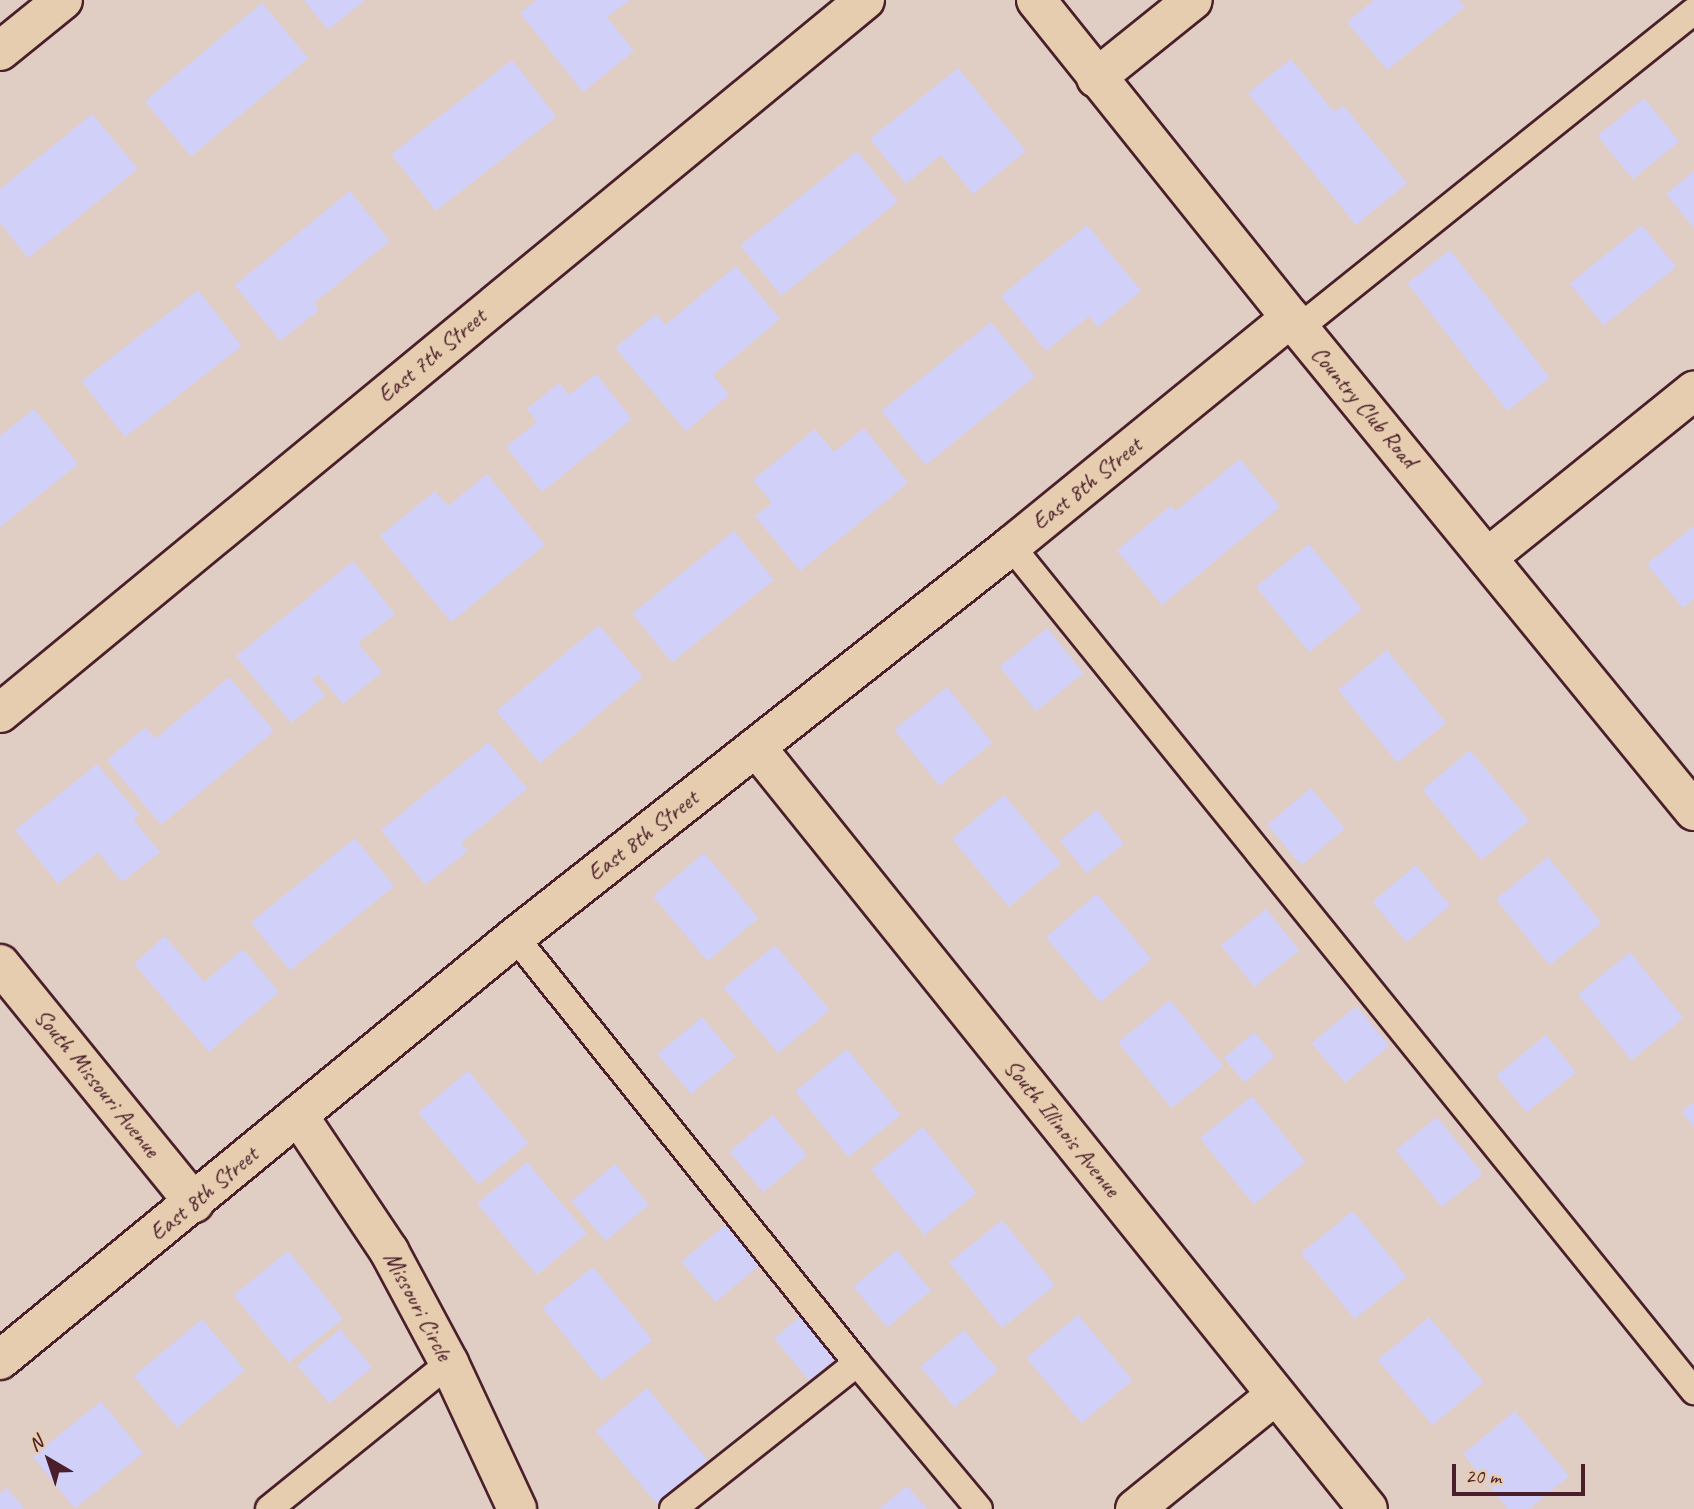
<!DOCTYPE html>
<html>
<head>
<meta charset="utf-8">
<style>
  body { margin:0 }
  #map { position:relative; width:1694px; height:1509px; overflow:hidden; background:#e0cec5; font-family:Caveat,sans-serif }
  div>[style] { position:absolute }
  .building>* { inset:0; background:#d1d0f9; transform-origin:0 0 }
  .roads { filter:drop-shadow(2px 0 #4a1f2b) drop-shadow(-2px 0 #4a1f2b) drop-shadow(0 2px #4a1f2b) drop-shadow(0 -2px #4a1f2b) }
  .lane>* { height:26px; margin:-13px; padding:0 13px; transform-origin:13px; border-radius:13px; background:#e7cdaf }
  .street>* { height:38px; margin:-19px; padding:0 19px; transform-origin:19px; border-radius:19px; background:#e7cdaf }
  span { translate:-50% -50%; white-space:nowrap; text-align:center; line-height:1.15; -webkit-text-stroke:7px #e7cdaf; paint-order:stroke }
  .street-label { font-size:24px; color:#4a1f2b }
  .north { position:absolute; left:14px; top:1425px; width:70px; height:70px; -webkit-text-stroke:5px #e7cdaf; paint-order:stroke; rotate:321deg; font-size:19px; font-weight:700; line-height:28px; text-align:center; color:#4a1f2b }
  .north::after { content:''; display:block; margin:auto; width:24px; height:32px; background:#4a1f2b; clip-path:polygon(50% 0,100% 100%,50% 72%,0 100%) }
  .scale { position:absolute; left:1452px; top:1464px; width:133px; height:32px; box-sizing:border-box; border:4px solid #4a1f2b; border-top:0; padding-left:9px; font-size:21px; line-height:24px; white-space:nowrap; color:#4a1f2b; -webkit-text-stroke:5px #e7cdaf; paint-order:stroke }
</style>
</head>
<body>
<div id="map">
  <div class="building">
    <i style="clip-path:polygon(304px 0,365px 0,328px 30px)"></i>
    <i style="clip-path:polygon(536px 0,630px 0,607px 17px,634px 51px,583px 92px,520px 13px)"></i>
    <i style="clip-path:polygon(1374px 0,1459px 0,1465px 7px,1387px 70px,1347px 22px)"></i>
    <i style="left:262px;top:3px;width:72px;height:153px;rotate:50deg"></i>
    <i style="clip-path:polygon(1291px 59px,1334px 112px,1343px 105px,1407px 183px,1356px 225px,1248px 93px)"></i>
    <i style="left:512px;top:60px;width:72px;height:153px;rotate:52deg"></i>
    <i style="clip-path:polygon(958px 68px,1026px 151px,973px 194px,941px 155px,906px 184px,870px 139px)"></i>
    <i style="left:1644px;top:98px;width:56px;height:60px;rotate:51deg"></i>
    <i style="clip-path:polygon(92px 114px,138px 169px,28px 258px,0 223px,0 189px)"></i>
    <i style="left:857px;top:151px;width:65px;height:150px;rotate:51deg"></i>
    <i style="clip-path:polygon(1694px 171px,1694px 228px,1666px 194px)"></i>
    <i style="clip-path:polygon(350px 191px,390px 241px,314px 303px,319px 310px,280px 341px,235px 285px)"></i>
    <i style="clip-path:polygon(1087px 225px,1141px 291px,1098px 327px,1089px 316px,1046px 351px,1001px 296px)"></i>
    <i style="left:1642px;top:225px;width:54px;height:93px;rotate:51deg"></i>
    <i style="left:1450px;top:250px;width:162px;height:54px;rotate:52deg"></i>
    <i style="clip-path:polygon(736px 266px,780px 319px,713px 375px,729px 395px,686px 431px,615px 348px,656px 314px,665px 325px)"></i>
    <i style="left:198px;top:290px;width:71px;height:148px;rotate:52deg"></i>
    <i style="left:991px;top:322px;width:70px;height:141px;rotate:51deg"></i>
    <i style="clip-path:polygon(596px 374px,632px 419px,542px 492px,506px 447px,537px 422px,527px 409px,559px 383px,569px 395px)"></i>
    <i style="clip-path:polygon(34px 409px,78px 464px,0 527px,0 436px)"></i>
    <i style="clip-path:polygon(864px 428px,908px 483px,800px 571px,755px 516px,772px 503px,753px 480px,815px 429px,834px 452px)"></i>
    <i style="clip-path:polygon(1240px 459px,1280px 507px,1162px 605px,1117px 550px,1171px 506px,1176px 511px)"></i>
    <i style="clip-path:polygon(487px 474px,545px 545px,451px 622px,380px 536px,435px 491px,448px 506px)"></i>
    <i style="clip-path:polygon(1694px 526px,1694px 598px,1683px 608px,1647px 564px)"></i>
    <i style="left:734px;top:531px;width:63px;height:131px;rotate:51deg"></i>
    <i style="left:1309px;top:544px;width:84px;height:68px;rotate:51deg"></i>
    <i style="clip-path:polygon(353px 561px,395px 614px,358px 643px,382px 672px,343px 704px,318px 674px,312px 679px,325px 696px,291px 723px,236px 656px)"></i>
    <i style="left:599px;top:625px;width:68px;height:134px;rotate:50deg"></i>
    <i style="left:1047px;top:628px;width:58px;height:61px;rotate:51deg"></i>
    <i style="left:1387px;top:650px;width:94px;height:63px;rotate:51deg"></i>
    <i style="clip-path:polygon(229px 677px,274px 731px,161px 825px,107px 760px,145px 727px,155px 739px)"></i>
    <i style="left:947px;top:687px;width:72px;height:68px;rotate:51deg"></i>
    <i style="clip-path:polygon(489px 742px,527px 789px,461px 843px,468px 851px,425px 885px,381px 830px)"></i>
    <i style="left:1470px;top:750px;width:92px;height:62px;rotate:50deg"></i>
    <i style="clip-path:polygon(97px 764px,139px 815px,133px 820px,160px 852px,122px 882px,98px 852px,58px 884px,15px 830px)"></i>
    <i style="left:1311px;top:788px;width:53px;height:57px;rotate:50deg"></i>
    <i style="left:1004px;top:795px;width:89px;height:68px;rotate:50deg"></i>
    <i style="left:1097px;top:810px;width:43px;height:48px;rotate:51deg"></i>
    <i style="left:355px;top:838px;width:62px;height:134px;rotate:51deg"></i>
    <i style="left:704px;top:853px;width:85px;height:67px;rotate:50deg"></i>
    <i style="left:1548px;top:857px;width:85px;height:67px;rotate:51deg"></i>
    <i style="left:1416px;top:865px;width:53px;height:57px;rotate:50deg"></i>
    <i style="left:1097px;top:894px;width:85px;height:67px;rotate:50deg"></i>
    <i style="left:1266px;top:909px;width:53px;height:58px;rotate:51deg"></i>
    <i style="clip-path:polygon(165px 936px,204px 982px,243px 949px,279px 992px,209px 1052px,134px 964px)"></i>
    <i style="left:775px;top:945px;width:85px;height:67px;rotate:50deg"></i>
    <i style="left:1630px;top:952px;width:85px;height:67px;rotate:51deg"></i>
    <i style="left:1170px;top:1000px;width:85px;height:67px;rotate:51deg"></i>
    <i style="left:1356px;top:1006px;width:52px;height:58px;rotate:50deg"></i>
    <i style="left:702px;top:1017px;width:52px;height:58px;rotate:50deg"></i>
    <i style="left:1254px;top:1032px;width:32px;height:40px;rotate:49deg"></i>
    <i style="left:1546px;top:1035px;width:48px;height:64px;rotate:51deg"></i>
    <i style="left:847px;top:1049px;width:85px;height:67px;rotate:51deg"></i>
    <i style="left:468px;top:1071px;width:94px;height:65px;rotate:50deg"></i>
    <i style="left:1252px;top:1096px;width:85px;height:67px;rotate:51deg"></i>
    <i style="clip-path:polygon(1694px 1102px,1694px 1127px,1682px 1112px)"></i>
    <i style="left:773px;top:1115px;width:53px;height:57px;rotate:50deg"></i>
    <i style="left:1437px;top:1117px;width:73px;height:53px;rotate:51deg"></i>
    <i style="left:923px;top:1127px;width:85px;height:67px;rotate:51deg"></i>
    <i style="left:527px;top:1162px;width:93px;height:65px;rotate:50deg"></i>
    <i style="left:615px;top:1164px;width:53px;height:57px;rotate:50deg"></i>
    <i style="left:1353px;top:1211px;width:85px;height:67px;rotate:51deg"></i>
    <i style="left:1002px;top:1220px;width:84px;height:68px;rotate:51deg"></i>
    <i style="left:725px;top:1225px;width:53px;height:57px;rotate:50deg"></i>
    <i style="left:897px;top:1250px;width:53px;height:57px;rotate:50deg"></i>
    <i style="left:288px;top:1251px;width:87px;height:70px;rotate:51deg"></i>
    <i style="left:593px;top:1267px;width:94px;height:65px;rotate:51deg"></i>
    <i style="left:803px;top:1314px;width:55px;height:38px;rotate:50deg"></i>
    <i style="left:1078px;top:1315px;width:85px;height:67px;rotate:50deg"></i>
    <i style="left:1429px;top:1317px;width:85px;height:67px;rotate:50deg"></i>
    <i style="left:202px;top:1319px;width:67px;height:89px;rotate:50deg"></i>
    <i style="left:340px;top:1329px;width:50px;height:56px;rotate:50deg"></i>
    <i style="left:964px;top:1330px;width:53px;height:57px;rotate:50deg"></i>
    <i style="left:647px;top:1388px;width:94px;height:67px;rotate:50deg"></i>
    <i style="left:101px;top:1401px;width:67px;height:88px;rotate:51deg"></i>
    <i style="clip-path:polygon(1515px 1411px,1569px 1476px,1529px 1509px,1508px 1509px,1463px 1454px)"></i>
    <i style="clip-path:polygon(907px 1486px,927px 1509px,879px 1509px)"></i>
    <i style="clip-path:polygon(7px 1488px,24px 1509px,0 1509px,0 1493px)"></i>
  </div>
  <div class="roads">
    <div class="lane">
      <i style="left:1299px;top:328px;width:506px;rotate:-38.75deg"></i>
      <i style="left:1011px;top:546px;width:1087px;rotate:51.05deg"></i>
      <i style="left:515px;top:937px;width:546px;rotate:51.24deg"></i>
      <i style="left:857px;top:1363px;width:190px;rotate:50.1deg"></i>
      <i style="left:269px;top:1509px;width:232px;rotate:-39deg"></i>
      <i style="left:673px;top:1509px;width:235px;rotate:-38.4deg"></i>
    </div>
    <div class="street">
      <i style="left:1036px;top:0;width:420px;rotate:51.3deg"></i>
      <i style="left:1299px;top:328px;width:624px;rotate:50.72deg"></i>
      <i style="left:0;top:51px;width:81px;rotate:-39deg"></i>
      <i style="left:1096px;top:78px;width:124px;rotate:-38.8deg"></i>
      <i style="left:1488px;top:557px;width:265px;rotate:-38.9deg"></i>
      <i style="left:0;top:713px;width:1121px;rotate:-39.5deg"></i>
      <i style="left:756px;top:747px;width:977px;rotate:51.23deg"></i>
      <i style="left:0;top:964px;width:308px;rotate:50.9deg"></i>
      <i style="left:298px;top:1115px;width:164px;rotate:56.2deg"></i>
      <i style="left:389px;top:1251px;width:127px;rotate:61.8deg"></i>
      <i style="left:449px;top:1363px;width:161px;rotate:65deg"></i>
      <i style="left:0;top:1360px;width:666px;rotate:-39.4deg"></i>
      <i style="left:515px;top:937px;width:632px;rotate:-38.25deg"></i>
      <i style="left:1011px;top:546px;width:361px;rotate:-39.2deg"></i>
      <i style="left:1135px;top:1509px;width:181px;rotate:-39deg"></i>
    </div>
  </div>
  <div class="street-label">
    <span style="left:432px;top:356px;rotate:-40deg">East 7th Street</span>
    <span style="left:1364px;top:407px;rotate:50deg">Country Club Road</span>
    <span style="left:1087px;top:484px;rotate:-39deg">East 8th Street</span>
    <span style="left:643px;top:836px;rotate:-38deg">East 8th Street</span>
    <span style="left:97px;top:1083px;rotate:51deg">South Missouri Avenue</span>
    <span style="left:1062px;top:1128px;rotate:51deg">South Illinois Avenue</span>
    <span style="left:204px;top:1194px;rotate:-40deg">East 8th Street</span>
    <span style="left:418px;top:1306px;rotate:62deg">Missouri Circle</span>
  </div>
  <div class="north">N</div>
  <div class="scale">20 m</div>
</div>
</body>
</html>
